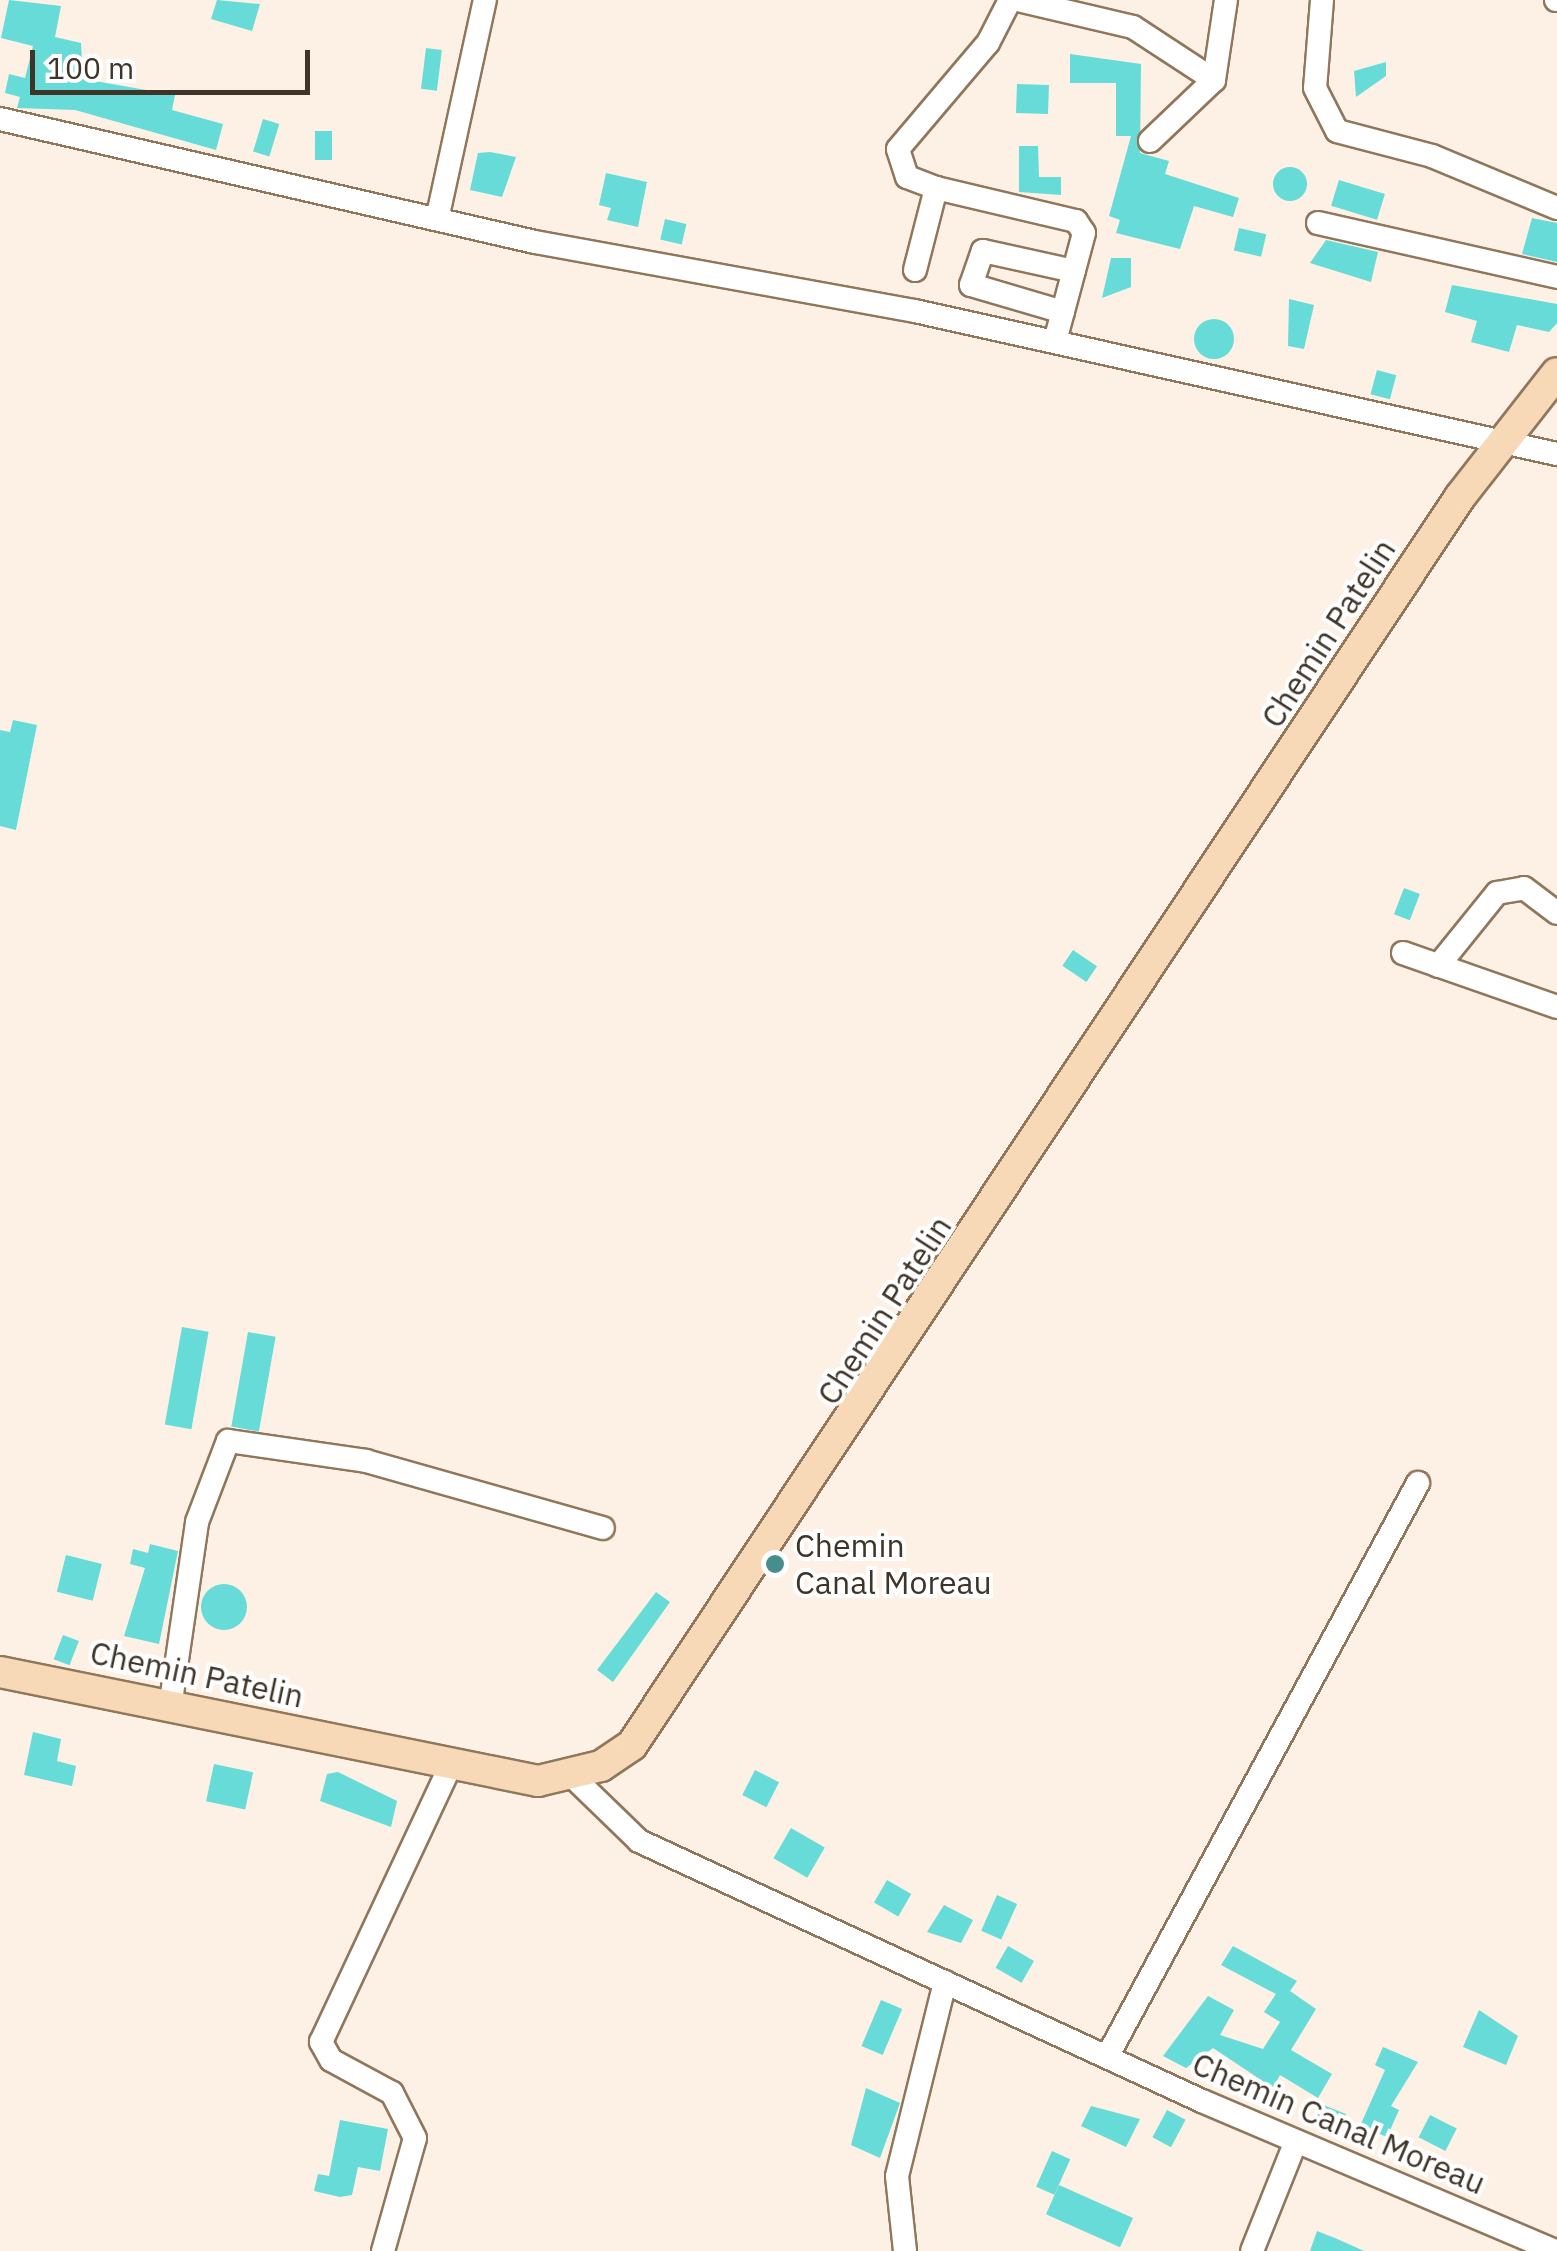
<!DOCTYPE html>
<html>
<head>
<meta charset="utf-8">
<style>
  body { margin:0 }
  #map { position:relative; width:1557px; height:2251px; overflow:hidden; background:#fdf1e5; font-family:"IBM Plex Sans",sans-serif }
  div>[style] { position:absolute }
  .building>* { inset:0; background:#67dbd7; transform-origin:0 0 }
  .round { border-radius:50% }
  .roads { filter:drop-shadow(2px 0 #90775c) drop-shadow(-2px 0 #90775c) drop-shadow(0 2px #90775c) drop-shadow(0 -2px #90775c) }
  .minor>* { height:22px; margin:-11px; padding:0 11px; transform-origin:11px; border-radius:11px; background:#fff }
  .major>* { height:30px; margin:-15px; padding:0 15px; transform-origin:15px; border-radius:15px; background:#f7d9b8 }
  .dots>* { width:28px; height:28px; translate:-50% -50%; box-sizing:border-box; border:5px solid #fff; border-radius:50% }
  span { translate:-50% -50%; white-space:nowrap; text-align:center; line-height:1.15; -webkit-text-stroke:8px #fff; paint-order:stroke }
  .street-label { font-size:32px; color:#3f3428 }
  .poi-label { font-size:32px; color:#3f3428 }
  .left { translate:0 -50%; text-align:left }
  .scale { position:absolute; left:30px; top:50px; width:280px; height:45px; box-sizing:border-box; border:5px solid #3f3428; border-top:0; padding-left:12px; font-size:30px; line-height:35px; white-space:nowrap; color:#3f3428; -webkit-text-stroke:8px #fff; paint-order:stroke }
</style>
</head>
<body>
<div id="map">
  <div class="building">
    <i style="clip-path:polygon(9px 0,61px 6px,55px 37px,81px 43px,83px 79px,175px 95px,172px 110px,223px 124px,216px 150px,75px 110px,17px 108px,20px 97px,5px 93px,9px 74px,25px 78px,33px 46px,1px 38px)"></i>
    <i style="clip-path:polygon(217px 0,260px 4px,252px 31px,211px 19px)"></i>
    <i style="left:426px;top:48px;width:16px;height:41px;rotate:7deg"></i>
    <i style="clip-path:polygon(1070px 54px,1141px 64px,1140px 153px,1169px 161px,1165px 174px,1239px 198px,1233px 217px,1194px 206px,1180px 249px,1116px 233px,1120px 220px,1109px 216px,1131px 136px,1116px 136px,1116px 83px,1070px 83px)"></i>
    <i style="clip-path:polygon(1386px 62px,1386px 76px,1356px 97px,1354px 71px)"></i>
    <i style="left:1017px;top:84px;width:32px;height:29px;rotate:2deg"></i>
    <i style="left:263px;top:119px;width:17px;height:34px;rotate:17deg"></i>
    <i style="left:315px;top:131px;width:17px;height:29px"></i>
    <i style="clip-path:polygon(1019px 146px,1038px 146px,1039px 177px,1061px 177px,1061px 195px,1019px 192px)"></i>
    <i style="clip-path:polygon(490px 152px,516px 157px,502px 197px,470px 190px,478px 153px)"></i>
    <i class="round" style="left:1273px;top:167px;width:34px;height:34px"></i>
    <i style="clip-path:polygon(606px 173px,647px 182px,638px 227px,607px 220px,611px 208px,599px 205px)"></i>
    <i style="left:1339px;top:180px;width:48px;height:27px;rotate:17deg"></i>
    <i style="clip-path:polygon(1532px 218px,1557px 223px,1557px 262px,1522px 254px)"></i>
    <i style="left:665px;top:219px;width:22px;height:21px;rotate:13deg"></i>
    <i style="left:1239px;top:228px;width:28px;height:23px;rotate:13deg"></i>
    <i style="clip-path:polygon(1326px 240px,1378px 252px,1371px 282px,1310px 263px)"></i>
    <i style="clip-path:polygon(1111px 258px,1131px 258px,1131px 287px,1102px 298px)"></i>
    <i style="clip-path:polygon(1452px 285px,1557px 304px,1557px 323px,1549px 332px,1517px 325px,1509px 352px,1471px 342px,1477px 321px,1445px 312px)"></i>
    <i style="clip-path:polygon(1289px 299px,1314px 305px,1304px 349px,1288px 346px)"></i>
    <i class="round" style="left:1194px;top:319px;width:40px;height:40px"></i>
    <i style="left:1377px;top:370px;width:20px;height:25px;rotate:15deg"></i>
    <i style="clip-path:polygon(13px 720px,37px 725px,16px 830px,0 826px,0 730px,10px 732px)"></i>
    <i style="left:1404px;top:888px;width:17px;height:28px;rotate:21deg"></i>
    <i style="left:1073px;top:950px;width:29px;height:19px;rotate:34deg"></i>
    <i style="left:182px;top:1327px;width:27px;height:99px;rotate:10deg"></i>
    <i style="left:248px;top:1332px;width:28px;height:96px;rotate:10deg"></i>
    <i style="clip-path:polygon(150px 1544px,178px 1551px,159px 1644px,124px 1636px,145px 1568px,130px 1564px,133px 1549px,148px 1553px)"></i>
    <i style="left:66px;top:1555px;width:37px;height:38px;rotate:14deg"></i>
    <i class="round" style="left:201px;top:1584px;width:46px;height:46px"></i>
    <i style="clip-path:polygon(656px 1592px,670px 1602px,613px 1682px,597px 1670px)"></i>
    <i style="left:63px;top:1635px;width:17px;height:26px;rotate:21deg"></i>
    <i style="clip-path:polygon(33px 1732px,61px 1739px,57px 1761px,76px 1766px,72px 1786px,24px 1775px)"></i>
    <i style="left:214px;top:1764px;width:40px;height:38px;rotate:12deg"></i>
    <i style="left:755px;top:1770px;width:27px;height:28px;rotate:27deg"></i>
    <i style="clip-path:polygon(338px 1772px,397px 1801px,391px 1827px,320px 1801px,327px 1774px)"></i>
    <i style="left:791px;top:1828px;width:39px;height:35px;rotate:30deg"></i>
    <i style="left:887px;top:1880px;width:28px;height:26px;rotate:30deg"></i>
    <i style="left:997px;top:1895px;width:22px;height:39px;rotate:24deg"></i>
    <i style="clip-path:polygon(944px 1905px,973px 1920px,961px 1943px,927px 1932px)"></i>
    <i style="left:1008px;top:1946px;width:30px;height:25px;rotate:30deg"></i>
    <i style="clip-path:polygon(1233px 1946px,1297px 1981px,1290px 1991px,1316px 2009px,1291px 2050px,1332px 2074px,1318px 2098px,1280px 2075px,1273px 2088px,1213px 2048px,1186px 2068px,1163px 2056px,1208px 1996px,1234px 2010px,1220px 2035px,1263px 2049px,1280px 2022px,1264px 2012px,1276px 1994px,1221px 1965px)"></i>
    <i style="left:881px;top:2000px;width:23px;height:50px;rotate:23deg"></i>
    <i style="clip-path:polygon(1479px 2010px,1518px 2036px,1506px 2065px,1463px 2047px)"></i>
    <i style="clip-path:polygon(1383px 2047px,1418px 2062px,1391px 2106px,1399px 2110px,1387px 2137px,1360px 2126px,1385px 2070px,1375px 2065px)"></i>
    <i style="clip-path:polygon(866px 2088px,900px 2103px,880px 2158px,851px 2145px)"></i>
    <i style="left:1321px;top:2104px;width:27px;height:21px;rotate:22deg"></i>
    <i style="clip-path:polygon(1091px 2106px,1140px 2119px,1126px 2147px,1081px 2126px)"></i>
    <i style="left:1167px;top:2110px;width:21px;height:31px;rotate:28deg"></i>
    <i style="left:1430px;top:2115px;width:30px;height:25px;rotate:27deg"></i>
    <i style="clip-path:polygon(340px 2120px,388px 2129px,380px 2171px,358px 2167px,352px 2195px,340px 2197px,314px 2191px,318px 2174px,329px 2176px)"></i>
    <i style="left:1052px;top:2151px;width:20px;height:39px;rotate:24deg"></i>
    <i style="left:1059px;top:2185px;width:81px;height:32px;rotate:24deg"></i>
    <i style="clip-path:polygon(1317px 2231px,1335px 2238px,1364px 2251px,1310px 2251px)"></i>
  </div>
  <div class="roads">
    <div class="minor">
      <i style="left:1018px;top:0;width:118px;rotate:13.2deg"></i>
      <i style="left:1133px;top:27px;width:97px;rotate:33.2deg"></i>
      <i style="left:1322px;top:0;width:88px;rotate:94.5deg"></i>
      <i style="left:1315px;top:88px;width:48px;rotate:62.9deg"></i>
      <i style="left:1337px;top:131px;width:98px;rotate:14.7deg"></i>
      <i style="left:1432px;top:156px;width:135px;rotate:22.6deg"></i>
      <i style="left:1556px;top:0;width:1px"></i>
      <i style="left:0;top:119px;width:549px;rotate:12.95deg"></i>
      <i style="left:535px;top:242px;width:386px;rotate:10.3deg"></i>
      <i style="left:915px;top:311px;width:658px;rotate:12.56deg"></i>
      <i style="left:1150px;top:141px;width:88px;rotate:-43.6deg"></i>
      <i style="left:1214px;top:80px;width:81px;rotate:-81.5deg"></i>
      <i style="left:936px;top:188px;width:31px;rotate:-159deg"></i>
      <i style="left:907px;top:177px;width:29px;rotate:-108deg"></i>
      <i style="left:898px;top:149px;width:139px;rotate:-49.7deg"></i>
      <i style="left:988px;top:43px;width:48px;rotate:-62.9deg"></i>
      <i style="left:438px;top:215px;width:220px;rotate:-77.7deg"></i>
      <i style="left:1318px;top:223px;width:245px;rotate:12.7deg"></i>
      <i style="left:915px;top:270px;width:85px;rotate:-75.6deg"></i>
      <i style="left:936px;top:188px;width:144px;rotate:13.3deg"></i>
      <i style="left:1076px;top:221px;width:14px;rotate:56deg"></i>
      <i style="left:1084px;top:233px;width:112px;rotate:105deg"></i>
      <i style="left:1063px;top:312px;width:96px;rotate:-163.6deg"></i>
      <i style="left:971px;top:285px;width:36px;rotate:-71deg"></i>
      <i style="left:983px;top:251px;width:93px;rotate:12.4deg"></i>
      <i style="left:1403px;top:953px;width:163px;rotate:19.3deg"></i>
      <i style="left:1438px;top:966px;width:94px;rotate:-51.1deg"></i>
      <i style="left:1497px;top:893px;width:27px;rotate:-10deg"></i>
      <i style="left:1524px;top:888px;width:41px;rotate:37.1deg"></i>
      <i style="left:171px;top:1701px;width:181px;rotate:-81.7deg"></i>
      <i style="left:197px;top:1522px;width:87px;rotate:-69.1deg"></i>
      <i style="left:228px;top:1441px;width:139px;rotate:8.2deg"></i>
      <i style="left:366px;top:1461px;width:246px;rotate:15.8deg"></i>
      <i style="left:572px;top:1776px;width:93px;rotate:44.1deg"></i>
      <i style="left:639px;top:1841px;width:620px;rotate:24.79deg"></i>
      <i style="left:1202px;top:2101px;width:384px;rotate:23deg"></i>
      <i style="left:1107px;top:2057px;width:653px;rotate:-61.55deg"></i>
      <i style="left:383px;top:2251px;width:117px;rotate:-74.2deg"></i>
      <i style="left:415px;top:2138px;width:51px;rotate:-117.1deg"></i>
      <i style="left:392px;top:2093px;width:69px;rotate:-151.6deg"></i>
      <i style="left:331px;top:2060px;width:21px;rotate:-119deg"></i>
      <i style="left:321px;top:2042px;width:305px;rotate:-64.9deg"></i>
      <i style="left:905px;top:2251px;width:75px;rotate:-96.1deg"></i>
      <i style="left:897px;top:2176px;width:200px;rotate:-76.1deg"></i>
      <i style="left:1252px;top:2251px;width:118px;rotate:-68.2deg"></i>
    </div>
    <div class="major">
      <i style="left:0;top:1672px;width:549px;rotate:11.45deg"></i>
      <i style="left:538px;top:1781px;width:65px;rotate:-13.4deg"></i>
      <i style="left:601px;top:1766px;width:37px;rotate:-34deg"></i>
      <i style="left:632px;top:1745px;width:1498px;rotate:-56.44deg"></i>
      <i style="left:1460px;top:497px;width:157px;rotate:-52deg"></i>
    </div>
  </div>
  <div class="dots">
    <i style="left:775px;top:1564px;background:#468e8b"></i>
  </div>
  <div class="street-label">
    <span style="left:1328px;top:633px;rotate:-57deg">Chemin Patelin</span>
    <span style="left:884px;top:1310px;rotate:-57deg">Chemin Patelin</span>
    <span style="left:197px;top:1674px;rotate:12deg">Chemin Patelin</span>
    <span style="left:1339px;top:2123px;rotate:23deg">Chemin Canal Moreau</span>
  </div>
  <div class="poi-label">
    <span class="left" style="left:795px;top:1564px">Chemin<br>Canal Moreau</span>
  </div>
  <div class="scale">100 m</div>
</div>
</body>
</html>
